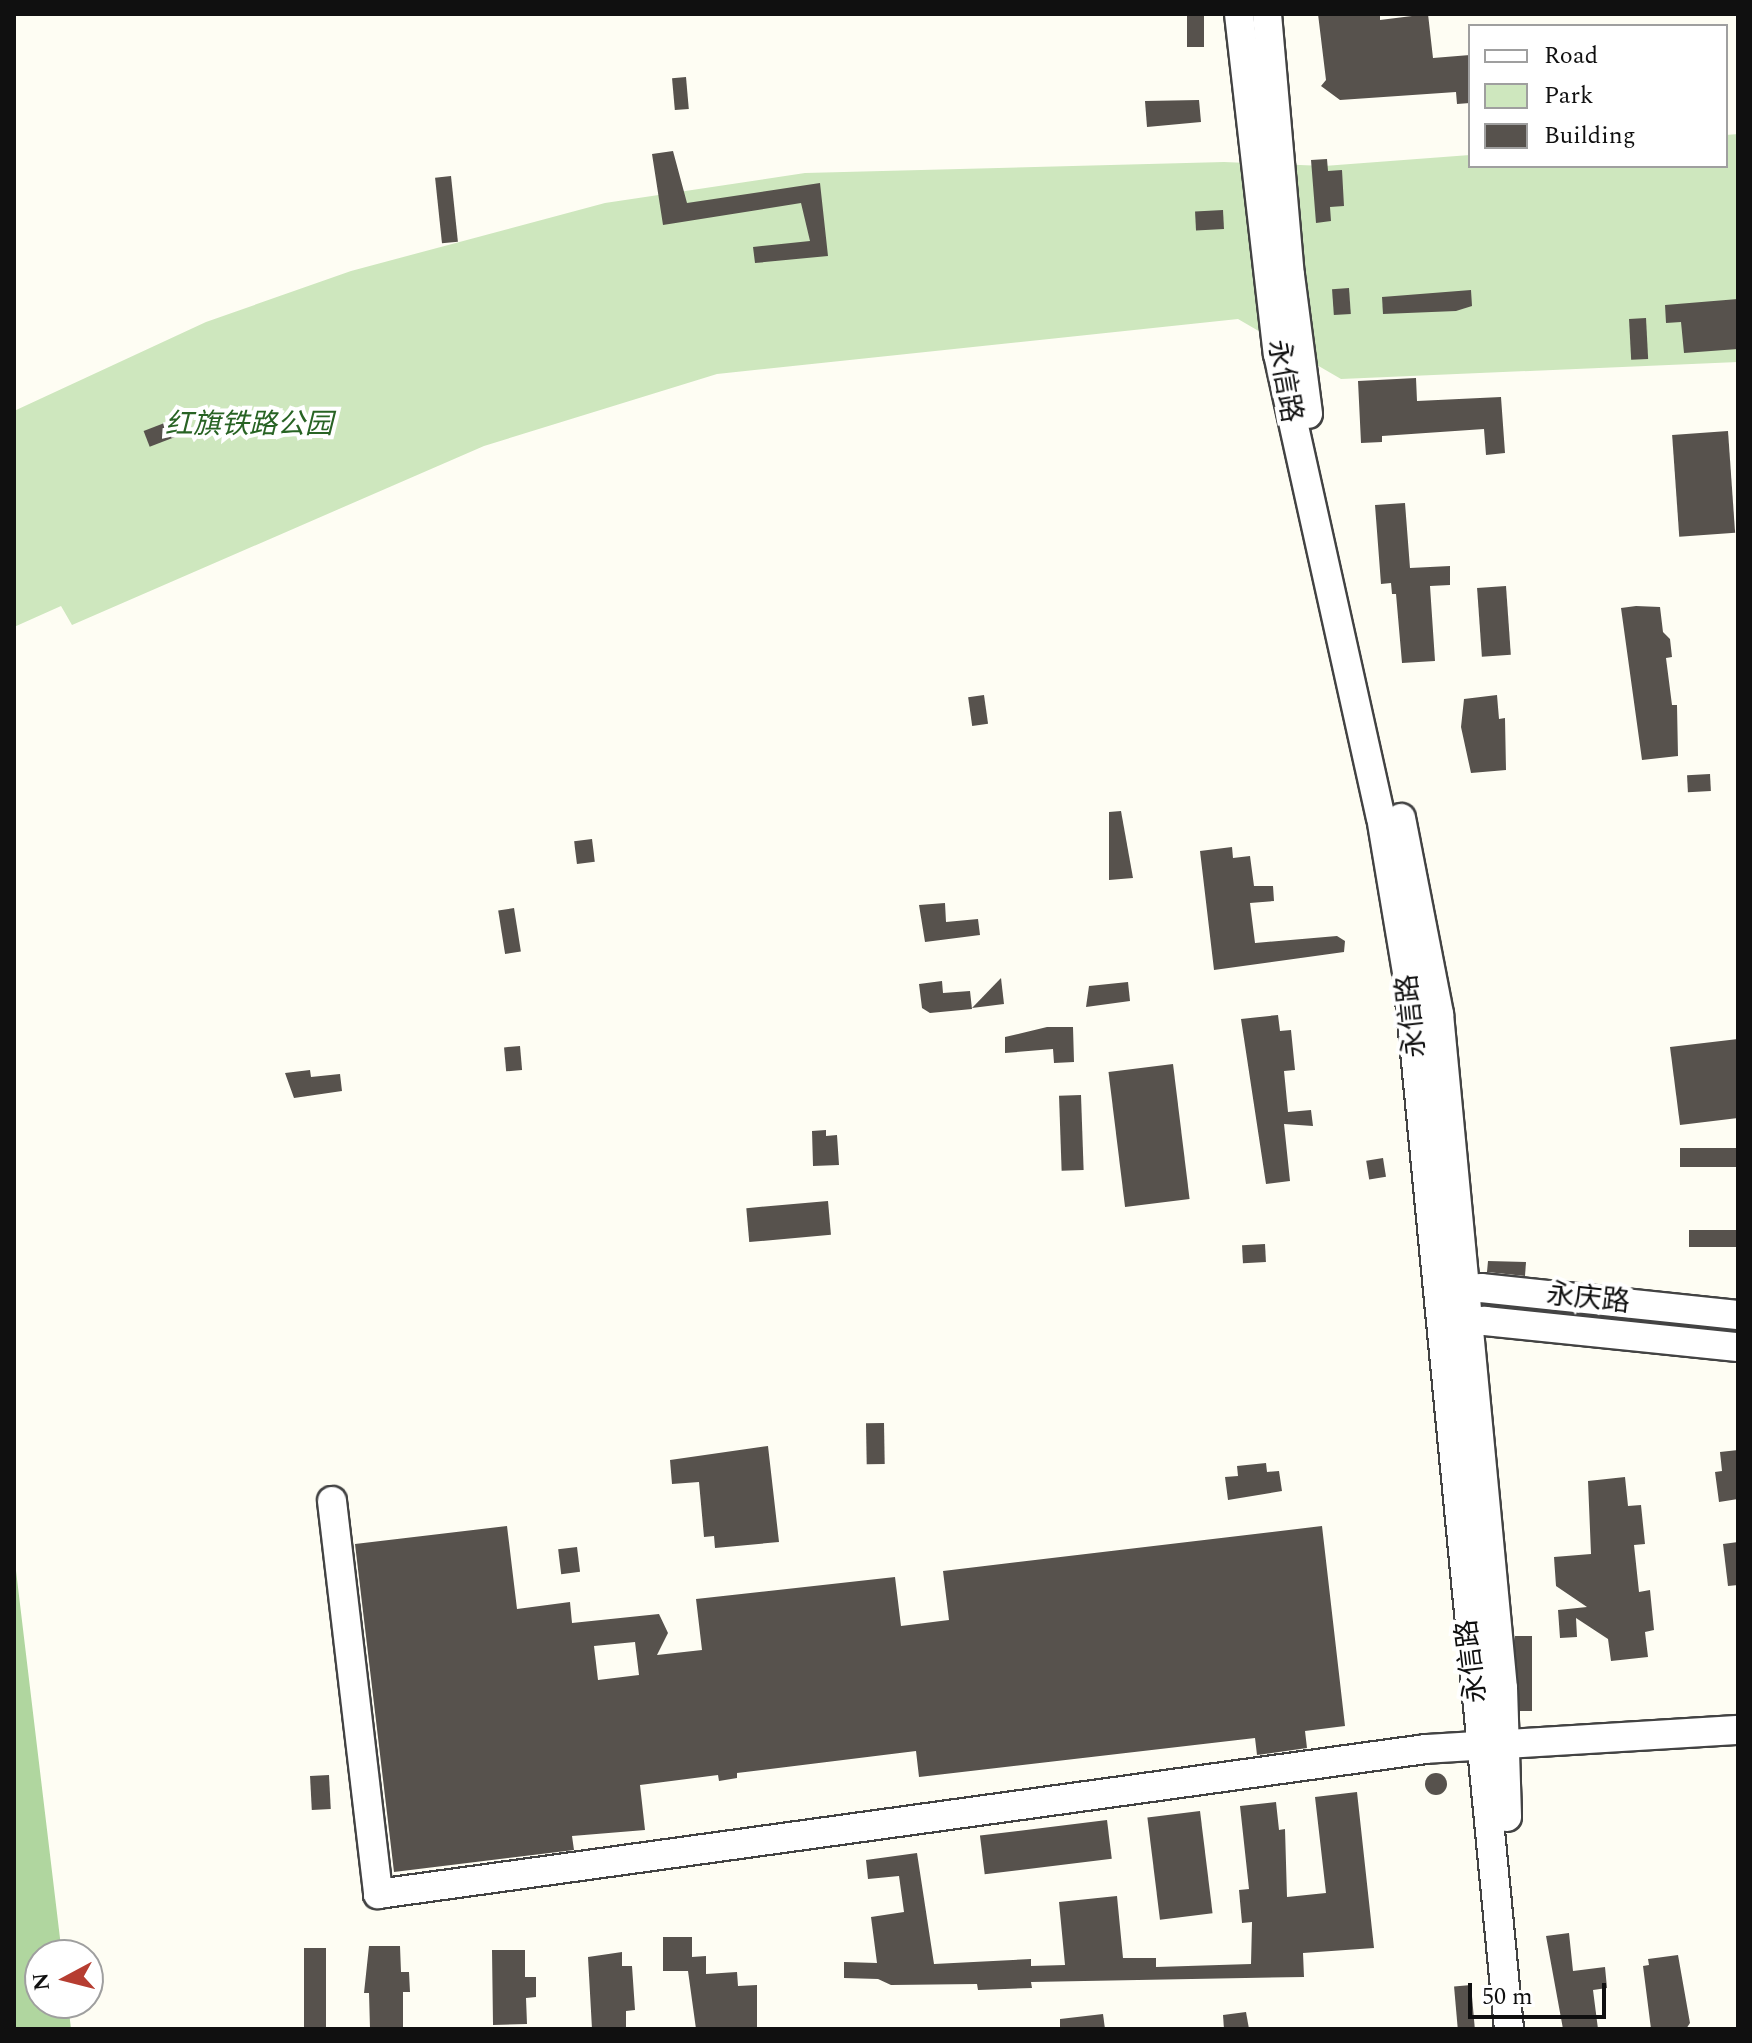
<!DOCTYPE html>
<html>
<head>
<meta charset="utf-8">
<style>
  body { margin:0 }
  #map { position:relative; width:1752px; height:2043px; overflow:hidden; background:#fefdf3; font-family:Spectral,"Noto Sans SC",serif }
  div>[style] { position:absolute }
  .green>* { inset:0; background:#cee7be }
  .forest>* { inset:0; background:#b0d69f }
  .building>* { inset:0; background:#57524d; transform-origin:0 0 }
  .round { border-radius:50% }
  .roads { filter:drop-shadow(2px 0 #434343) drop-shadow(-2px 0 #434343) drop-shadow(0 2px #434343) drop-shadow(0 -2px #434343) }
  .minor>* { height:28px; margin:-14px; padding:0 14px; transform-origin:14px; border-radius:14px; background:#fff }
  span { translate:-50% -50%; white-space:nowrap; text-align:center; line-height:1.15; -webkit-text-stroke:8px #fff; paint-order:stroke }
  .street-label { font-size:28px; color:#101010 }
  .park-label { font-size:28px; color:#286324; font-style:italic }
  .frame { position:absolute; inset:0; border:16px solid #101010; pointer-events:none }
  .legend { position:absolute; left:1468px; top:24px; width:260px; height:144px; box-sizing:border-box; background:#fff; border:2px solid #9f9f9f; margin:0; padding:10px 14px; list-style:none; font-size:24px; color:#101010 }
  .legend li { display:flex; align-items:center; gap:16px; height:40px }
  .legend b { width:40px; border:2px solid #9f9f9f }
  .north { position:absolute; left:24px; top:1939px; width:80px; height:80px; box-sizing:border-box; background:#fff; border:2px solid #9f9f9f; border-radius:50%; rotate:263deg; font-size:22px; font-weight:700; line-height:32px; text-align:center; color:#101010 }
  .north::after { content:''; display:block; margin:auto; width:28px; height:36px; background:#b63d31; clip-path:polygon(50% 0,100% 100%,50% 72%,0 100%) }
  .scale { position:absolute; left:1468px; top:1983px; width:138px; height:36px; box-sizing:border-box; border:4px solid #101010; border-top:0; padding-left:10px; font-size:24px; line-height:28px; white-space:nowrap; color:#101010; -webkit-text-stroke:6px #fff; paint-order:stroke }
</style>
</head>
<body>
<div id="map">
  <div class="green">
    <i style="clip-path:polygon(1738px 134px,1738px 362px,1341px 379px,1238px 319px,717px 374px,484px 446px,72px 625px,61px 606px,14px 627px,14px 411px,206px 322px,351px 271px,605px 203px,805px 173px,1224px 162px,1324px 166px,1470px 155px,1470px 166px,1726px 166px,1726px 135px)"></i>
  </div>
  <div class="forest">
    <i style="clip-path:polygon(14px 1554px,62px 1955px,40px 1955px,40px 2003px,68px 2003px,71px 2029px,14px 2029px)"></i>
  </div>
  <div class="building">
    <i style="left:1187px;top:14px;width:17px;height:33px"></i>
    <i style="clip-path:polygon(1318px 14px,1380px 14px,1380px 20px,1428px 14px,1433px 58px,1470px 55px,1470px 103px,1457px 104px,1456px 92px,1340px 100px,1321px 86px,1326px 80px)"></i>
    <i style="left:686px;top:77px;width:32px;height:14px;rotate:85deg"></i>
    <i style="clip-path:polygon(1199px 100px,1201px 122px,1147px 127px,1145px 101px)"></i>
    <i style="clip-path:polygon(673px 151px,687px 203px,820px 183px,828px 256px,755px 263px,753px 247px,810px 241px,801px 203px,663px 225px,652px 154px)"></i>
    <i style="clip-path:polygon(1327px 159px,1328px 171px,1342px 170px,1344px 206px,1330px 207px,1331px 221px,1316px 223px,1311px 160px)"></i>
    <i style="left:451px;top:176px;width:66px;height:16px;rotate:84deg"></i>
    <i style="left:1223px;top:210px;width:19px;height:28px;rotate:87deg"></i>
    <i style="left:1349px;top:288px;width:26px;height:17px;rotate:86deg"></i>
    <i style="clip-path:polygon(1471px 290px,1472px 306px,1456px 311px,1383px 314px,1382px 297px)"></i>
    <i style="clip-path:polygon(1738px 299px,1738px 349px,1684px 353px,1681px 322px,1666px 323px,1665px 305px)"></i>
    <i style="left:1646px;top:318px;width:41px;height:17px;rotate:87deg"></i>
    <i style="clip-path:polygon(1416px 378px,1417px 401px,1501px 397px,1505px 453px,1486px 455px,1484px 429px,1382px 436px,1382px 442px,1361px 443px,1358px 381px)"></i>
    <i style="left:180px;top:417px;width:17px;height:39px;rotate:69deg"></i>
    <i style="left:1728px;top:431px;width:102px;height:56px;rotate:86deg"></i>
    <i style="clip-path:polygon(1405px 503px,1410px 568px,1450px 566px,1450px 585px,1430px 586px,1435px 661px,1402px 663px,1396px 594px,1392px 594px,1391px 583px,1381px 584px,1375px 505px)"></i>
    <i style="left:1506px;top:586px;width:69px;height:29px;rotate:86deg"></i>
    <i style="clip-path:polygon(1636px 606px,1660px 607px,1663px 632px,1670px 639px,1672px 657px,1666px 658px,1672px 705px,1677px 705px,1678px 756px,1642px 760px,1621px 608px)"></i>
    <i style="left:984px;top:695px;width:29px;height:16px;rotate:82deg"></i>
    <i style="clip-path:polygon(1497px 695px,1499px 719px,1505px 718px,1506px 770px,1471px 773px,1461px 727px,1464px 699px)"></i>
    <i style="left:1710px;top:774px;width:17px;height:23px;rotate:87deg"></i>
    <i style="clip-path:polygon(1121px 811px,1133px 878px,1109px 880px,1109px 812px)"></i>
    <i style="left:592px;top:839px;width:23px;height:18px;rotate:83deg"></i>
    <i style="clip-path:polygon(1232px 847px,1233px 858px,1250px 856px,1254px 886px,1273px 886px,1274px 901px,1250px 903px,1255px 943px,1337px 936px,1345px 941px,1344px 952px,1214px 970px,1200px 851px)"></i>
    <i style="clip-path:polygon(945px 903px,946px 922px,978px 919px,980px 935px,925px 942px,919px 905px)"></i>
    <i style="left:514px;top:908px;width:44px;height:16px;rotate:81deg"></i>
    <i style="clip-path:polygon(1001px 978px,1004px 1004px,972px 1008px)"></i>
    <i style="clip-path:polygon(942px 981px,943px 993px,970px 991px,972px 1009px,930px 1013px,922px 1008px,919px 984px)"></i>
    <i style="clip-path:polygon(1128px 982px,1130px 1001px,1086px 1007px,1089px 986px)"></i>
    <i style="clip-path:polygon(1278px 1015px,1280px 1031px,1291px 1030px,1295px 1070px,1284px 1071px,1288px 1112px,1311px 1110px,1313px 1126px,1284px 1124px,1290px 1181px,1266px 1184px,1241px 1019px)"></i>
    <i style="clip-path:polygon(1047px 1027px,1073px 1027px,1074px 1062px,1054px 1063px,1053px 1049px,1005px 1053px,1005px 1037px)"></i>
    <i style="clip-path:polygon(1738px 1039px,1738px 1118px,1680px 1125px,1670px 1047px)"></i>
    <i style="left:520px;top:1046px;width:24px;height:16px;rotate:85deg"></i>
    <i style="left:1173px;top:1064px;width:136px;height:65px;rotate:83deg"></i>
    <i style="clip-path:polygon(310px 1070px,311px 1077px,340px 1074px,342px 1091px,294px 1098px,285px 1073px)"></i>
    <i style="left:1081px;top:1095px;width:75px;height:22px;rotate:88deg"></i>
    <i style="clip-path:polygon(826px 1130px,826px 1136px,837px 1135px,839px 1165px,813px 1166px,812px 1131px)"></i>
    <i style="left:1738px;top:1148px;width:19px;height:58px;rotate:90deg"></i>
    <i style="left:1383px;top:1158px;width:19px;height:17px;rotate:81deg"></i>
    <i style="left:828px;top:1201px;width:34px;height:82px;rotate:85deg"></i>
    <i style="left:1738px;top:1230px;width:17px;height:49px;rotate:90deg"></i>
    <i style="left:1265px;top:1244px;width:18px;height:23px;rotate:87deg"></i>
    <i style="clip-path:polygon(1488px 1261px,1526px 1262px,1525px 1276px,1487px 1272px)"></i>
    <i style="left:884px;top:1423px;width:41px;height:18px;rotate:89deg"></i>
    <i style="clip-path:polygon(768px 1446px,779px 1542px,715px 1548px,714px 1536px,704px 1537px,699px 1482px,672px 1484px,670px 1460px)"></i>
    <i style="clip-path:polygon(1738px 1450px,1738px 1499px,1719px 1502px,1715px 1472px,1722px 1471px,1720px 1452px)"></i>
    <i style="clip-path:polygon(1266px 1463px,1267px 1472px,1279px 1471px,1282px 1491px,1228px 1500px,1225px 1477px,1238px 1476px,1237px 1466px)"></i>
    <i style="clip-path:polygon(1625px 1477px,1628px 1506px,1641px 1505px,1645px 1544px,1634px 1545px,1639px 1592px,1650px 1590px,1654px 1630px,1645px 1632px,1648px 1657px,1611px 1661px,1608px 1639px,1576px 1618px,1577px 1637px,1560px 1638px,1558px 1610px,1587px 1607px,1556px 1586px,1554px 1557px,1591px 1554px,1588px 1481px)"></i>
    <i style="clip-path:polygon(evenodd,507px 1526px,517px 1609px,570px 1602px,572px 1623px,659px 1614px,668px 1633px,657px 1655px,702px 1650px,696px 1599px,895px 1577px,901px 1626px,949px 1620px,943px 1571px,1322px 1526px,1345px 1726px,1305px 1731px,1307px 1748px,1257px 1755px,1255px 1738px,919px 1777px,916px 1751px,737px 1773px,737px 1778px,719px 1781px,718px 1775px,640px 1785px,645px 1830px,572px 1836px,574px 1850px,394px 1872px,355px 1544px,507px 1526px,635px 1642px,639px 1675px,598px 1680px,594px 1646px,635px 1642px)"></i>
    <i style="clip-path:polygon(1738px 1542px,1738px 1585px,1728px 1586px,1723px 1544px)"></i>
    <i style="left:577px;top:1547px;width:25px;height:19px;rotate:83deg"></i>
    <i style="left:1515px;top:1636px;width:17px;height:75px"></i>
    <i class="round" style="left:1425px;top:1773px;width:22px;height:22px"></i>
    <i style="left:329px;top:1775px;width:34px;height:19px;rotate:87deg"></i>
    <i style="clip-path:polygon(1357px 1792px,1374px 1948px,1303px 1953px,1304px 1977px,1031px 1982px,1032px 1988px,978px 1990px,977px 1984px,891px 1985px,878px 1979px,844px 1978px,844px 1962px,877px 1963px,871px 1917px,904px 1912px,899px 1876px,868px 1879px,866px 1860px,917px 1853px,934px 1964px,1031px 1959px,1031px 1966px,1065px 1965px,1059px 1902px,1117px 1896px,1123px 1958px,1156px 1958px,1156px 1967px,1251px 1964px,1252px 1922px,1242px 1923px,1239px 1890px,1249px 1889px,1240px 1806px,1276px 1802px,1279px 1830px,1285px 1829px,1287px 1897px,1326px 1893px,1315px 1797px)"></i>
    <i style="left:1200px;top:1811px;width:103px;height:53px;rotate:83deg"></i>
    <i style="left:1107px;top:1820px;width:39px;height:128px;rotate:83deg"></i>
    <i style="clip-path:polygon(1569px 1933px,1573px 1971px,1605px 1967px,1607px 1988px,1593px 1990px,1598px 2029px,1563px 2029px,1546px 1936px)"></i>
    <i style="clip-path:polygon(663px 1937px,692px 1937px,692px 1957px,706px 1956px,706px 1974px,737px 1972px,738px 1986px,757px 1985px,757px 2029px,696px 2029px,688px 1971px,663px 1971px)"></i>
    <i style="clip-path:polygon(369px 1946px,400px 1946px,401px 1972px,409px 1972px,410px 1992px,403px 1992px,403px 2029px,370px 2029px,369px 1993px,364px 1993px)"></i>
    <i style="left:304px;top:1948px;width:22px;height:81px"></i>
    <i style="clip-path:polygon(492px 1950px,525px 1950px,525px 1977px,536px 1977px,536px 1997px,526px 1998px,527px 2024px,493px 2025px)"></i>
    <i style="clip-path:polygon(622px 1952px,622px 1966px,632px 1966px,635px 2010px,626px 2011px,626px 2029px,592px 2029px,588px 1957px)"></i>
    <i style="clip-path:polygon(1678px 1955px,1690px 2023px,1686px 2029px,1651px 2029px,1643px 1966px,1649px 1965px,1648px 1959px)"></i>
    <i style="left:1471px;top:1985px;width:44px;height:17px;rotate:85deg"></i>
    <i style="clip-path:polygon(1246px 2012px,1249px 2029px,1224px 2029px,1223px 2015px)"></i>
    <i style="clip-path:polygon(1103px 2014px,1105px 2029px,1060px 2029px,1060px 2019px)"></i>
  </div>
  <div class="roads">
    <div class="minor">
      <i style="left:1239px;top:14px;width:342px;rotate:83.5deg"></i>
      <i style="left:1278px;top:354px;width:474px;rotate:77.5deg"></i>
      <i style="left:1381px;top:817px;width:163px;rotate:80.5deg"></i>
      <i style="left:1408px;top:978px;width:1056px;rotate:84.51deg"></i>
      <i style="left:1267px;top:14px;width:262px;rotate:85deg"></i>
      <i style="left:1290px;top:275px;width:140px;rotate:82.6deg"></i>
      <i style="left:1401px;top:818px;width:200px;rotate:79deg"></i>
      <i style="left:1439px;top:1014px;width:677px;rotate:84.58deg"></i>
      <i style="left:1503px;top:1688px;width:129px;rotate:88.2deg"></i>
      <i style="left:1448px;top:1291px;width:33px;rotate:-5deg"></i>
      <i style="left:1481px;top:1288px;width:258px;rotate:6deg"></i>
      <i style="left:1448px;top:1324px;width:37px;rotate:-5deg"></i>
      <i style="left:1485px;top:1321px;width:254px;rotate:5.9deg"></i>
      <i style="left:332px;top:1501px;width:396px;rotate:83.3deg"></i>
      <i style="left:378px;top:1894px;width:1057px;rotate:-7.88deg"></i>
      <i style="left:1425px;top:1749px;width:314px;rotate:-3.5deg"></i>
    </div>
  </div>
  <div class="street-label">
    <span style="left:1284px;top:381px;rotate:80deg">永信路</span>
    <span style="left:1412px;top:1016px;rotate:-96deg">永信路</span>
    <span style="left:1588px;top:1299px;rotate:6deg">永庆路</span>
    <span style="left:1472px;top:1661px;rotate:-97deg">永信路</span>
  </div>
  <div class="park-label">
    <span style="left:249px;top:425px">红旗铁路公园</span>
  </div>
  <div class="frame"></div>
  <ul class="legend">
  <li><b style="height:10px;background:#fff"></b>Road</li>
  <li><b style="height:22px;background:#cee7be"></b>Park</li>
  <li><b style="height:22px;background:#57524d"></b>Building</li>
  </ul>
  <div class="north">N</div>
  <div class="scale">50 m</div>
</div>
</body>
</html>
